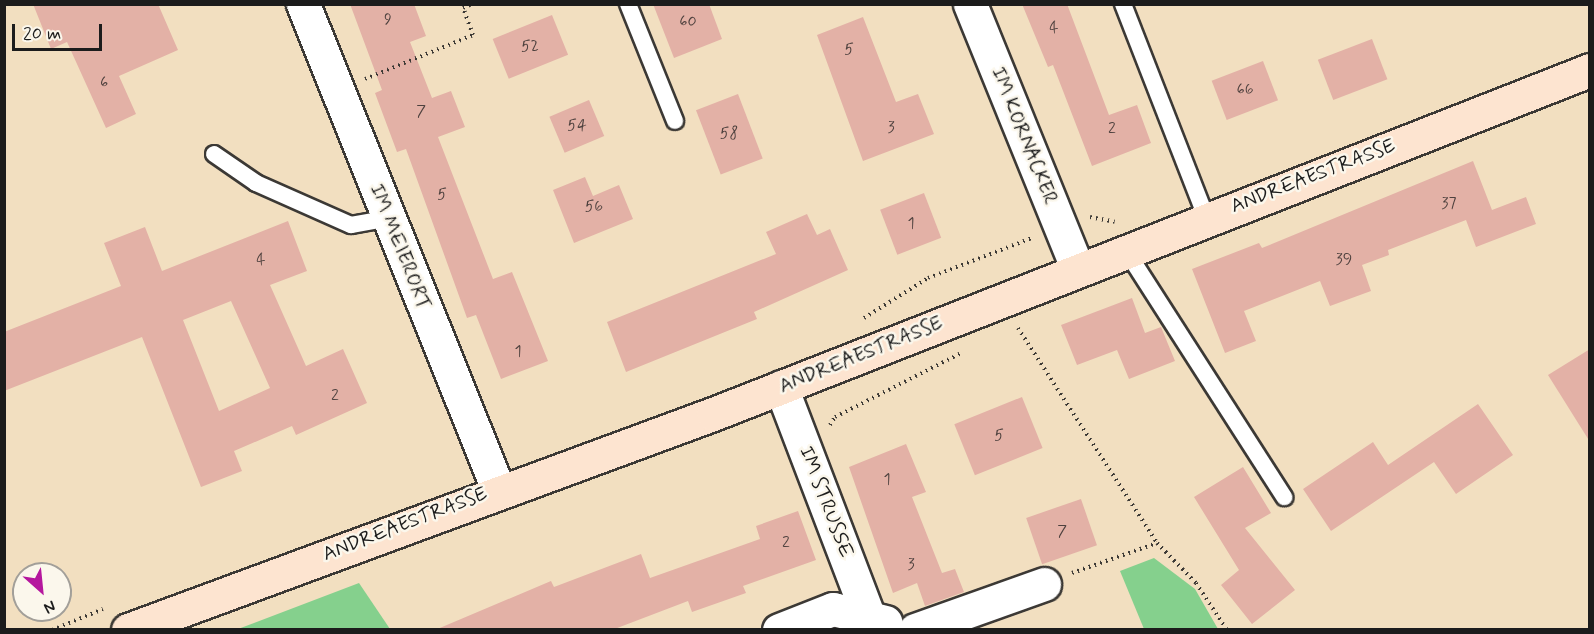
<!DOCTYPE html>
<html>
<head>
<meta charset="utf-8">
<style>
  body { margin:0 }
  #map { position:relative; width:1594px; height:634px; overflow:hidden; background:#f2dfc0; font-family:Mynerve,sans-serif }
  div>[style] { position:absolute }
  .green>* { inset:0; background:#85d08d }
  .building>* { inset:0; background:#e3b1a6; transform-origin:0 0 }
  .path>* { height:4px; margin-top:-2px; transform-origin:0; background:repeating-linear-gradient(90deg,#3c3935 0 1.5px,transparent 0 6px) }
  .roads { filter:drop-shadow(2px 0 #3c3935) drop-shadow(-2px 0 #3c3935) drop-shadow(0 2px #3c3935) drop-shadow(0 -2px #3c3935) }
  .lane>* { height:16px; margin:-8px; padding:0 8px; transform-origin:8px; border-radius:8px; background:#fff }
  .street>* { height:33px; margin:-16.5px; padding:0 16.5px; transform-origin:16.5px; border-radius:16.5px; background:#fff }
  .secondary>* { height:33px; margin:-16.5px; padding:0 16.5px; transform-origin:16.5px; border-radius:16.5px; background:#fde4d0 }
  span { translate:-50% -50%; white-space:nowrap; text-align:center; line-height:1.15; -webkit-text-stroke:5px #fbf7ec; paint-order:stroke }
  .number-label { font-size:16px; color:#4e413e }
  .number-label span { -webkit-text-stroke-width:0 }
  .street-label { font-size:20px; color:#1c1c1c }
  .frame { position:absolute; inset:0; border:6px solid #1c1c1c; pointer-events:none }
  .north { position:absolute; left:12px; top:562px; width:60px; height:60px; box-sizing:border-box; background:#fbf7ec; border:2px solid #a29f99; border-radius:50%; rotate:153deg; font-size:16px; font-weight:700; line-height:24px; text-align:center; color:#1c1c1c }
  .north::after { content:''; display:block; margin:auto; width:21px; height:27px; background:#b5179e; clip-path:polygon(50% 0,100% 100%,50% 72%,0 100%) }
  .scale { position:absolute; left:12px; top:24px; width:90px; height:27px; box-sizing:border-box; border:3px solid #1c1c1c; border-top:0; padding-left:8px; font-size:18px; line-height:21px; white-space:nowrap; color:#1c1c1c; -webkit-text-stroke:4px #fbf7ec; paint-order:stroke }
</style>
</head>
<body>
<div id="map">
  <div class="green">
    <i style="clip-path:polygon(1154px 558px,1195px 589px,1218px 629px,1144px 629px,1120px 571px)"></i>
    <i style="clip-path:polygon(359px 583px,390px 629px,238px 629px)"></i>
  </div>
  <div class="building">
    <i style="clip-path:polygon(33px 4px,158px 4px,178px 50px,119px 76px,136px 114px,106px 128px,67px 42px,51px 49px)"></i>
    <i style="clip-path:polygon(350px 4px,414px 4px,426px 36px,410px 42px,432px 98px,451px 91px,465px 127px,438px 137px,493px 279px,512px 272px,548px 361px,501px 379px,476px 315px,467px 318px,406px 149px,397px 152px,375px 93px,382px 90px)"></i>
    <i style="clip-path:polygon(653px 4px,709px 4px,722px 39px,674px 58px)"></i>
    <i style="clip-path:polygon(1022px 4px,1067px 4px,1109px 115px,1137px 105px,1151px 143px,1092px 166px,1053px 65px,1048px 67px)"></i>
    <i style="left:552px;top:15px;width:43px;height:64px;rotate:68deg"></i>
    <i style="clip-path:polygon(863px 17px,896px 102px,918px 94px,934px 134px,863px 161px,817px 35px)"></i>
    <i style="left:1372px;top:39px;width:43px;height:58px;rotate:69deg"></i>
    <i style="left:1263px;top:61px;width:42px;height:55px;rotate:69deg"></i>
    <i style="left:738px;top:94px;width:69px;height:45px;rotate:69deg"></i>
    <i style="left:589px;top:100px;width:39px;height:43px;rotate:67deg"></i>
    <i style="clip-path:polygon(1473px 161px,1492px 210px,1526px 197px,1536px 224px,1476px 247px,1466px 220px,1388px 250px,1389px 255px,1362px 265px,1371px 291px,1330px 306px,1320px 281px,1244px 311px,1256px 341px,1225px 353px,1192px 269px,1259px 243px,1262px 248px)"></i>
    <i style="clip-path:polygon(585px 177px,593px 196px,619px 185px,633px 219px,574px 243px,553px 190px)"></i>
    <i style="left:924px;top:193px;width:48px;height:47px;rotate:69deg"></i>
    <i style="clip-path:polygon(807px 214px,817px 235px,830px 229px,848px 270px,754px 312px,757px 319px,626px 372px,607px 322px,776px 254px,766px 232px)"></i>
    <i style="clip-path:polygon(evenodd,288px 221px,307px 271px,270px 285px,306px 366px,343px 349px,367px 403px,296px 435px,292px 426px,234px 451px,242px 471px,201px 487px,142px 337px,4px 391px,4px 332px,121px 286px,104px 243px,145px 227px,162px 271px,288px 221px,231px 301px,270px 388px,219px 411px,183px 320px,231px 301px)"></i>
    <i style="clip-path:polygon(1132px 298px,1145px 333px,1161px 327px,1175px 361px,1129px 379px,1117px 350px,1077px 365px,1061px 325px)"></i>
    <i style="clip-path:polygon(1590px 349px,1590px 442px,1548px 375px)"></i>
    <i style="left:1022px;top:397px;width:55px;height:73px;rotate:68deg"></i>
    <i style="clip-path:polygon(1478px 404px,1513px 455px,1456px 494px,1434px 462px,1331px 531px,1303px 489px,1373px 442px,1388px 465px)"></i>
    <i style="clip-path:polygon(906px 444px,926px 492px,912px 497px,942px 573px,955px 569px,964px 592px,925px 606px,917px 583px,893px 593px,849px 467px)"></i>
    <i style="clip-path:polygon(1243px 467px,1271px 513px,1245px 528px,1295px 590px,1252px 624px,1221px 585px,1239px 570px,1194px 497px)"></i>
    <i style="left:1081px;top:499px;width:49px;height:58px;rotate:71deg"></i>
    <i style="clip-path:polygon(798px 511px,816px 560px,743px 586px,746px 593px,692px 612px,688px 601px,612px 630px,435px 630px,551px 581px,554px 587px,641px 554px,650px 578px,760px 539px,756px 526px)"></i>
  </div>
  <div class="path">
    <i style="left:365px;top:79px;width:117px;rotate:-22.2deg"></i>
    <i style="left:473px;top:35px;width:29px;rotate:-110deg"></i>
    <i style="left:463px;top:8px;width:10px;rotate:-24deg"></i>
    <i style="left:1090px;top:217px;width:25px;rotate:11deg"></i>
    <i style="left:864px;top:318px;width:75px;rotate:-32deg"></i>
    <i style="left:928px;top:278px;width:111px;rotate:-21deg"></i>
    <i style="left:1018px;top:328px;width:256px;rotate:57.1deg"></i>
    <i style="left:1157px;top:543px;width:56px;rotate:45.7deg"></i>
    <i style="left:1196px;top:583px;width:56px;rotate:56.6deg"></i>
    <i style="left:830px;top:425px;width:9px;rotate:-58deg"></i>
    <i style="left:835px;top:417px;width:141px;rotate:-26.9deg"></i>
    <i style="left:1072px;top:573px;width:90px;rotate:-19.4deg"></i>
    <i style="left:52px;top:630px;width:55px;rotate:-22.4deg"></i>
  </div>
  <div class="roads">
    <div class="lane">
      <i style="left:628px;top:4px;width:126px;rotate:68.1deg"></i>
      <i style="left:1123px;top:4px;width:229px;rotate:68.7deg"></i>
      <i style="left:214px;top:154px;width:51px;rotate:34.6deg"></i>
      <i style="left:256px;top:183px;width:104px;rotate:23.9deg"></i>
      <i style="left:351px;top:225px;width:39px;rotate:-10deg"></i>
      <i style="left:1125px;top:249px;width:295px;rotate:57.3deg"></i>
    </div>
    <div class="street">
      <i style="left:303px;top:4px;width:523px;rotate:68.1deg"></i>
      <i style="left:970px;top:4px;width:285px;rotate:67.9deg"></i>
      <i style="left:781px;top:387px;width:246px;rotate:69.1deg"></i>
      <i style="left:779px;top:630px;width:58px;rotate:-21.3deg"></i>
      <i style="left:833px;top:609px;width:54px;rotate:14deg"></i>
      <i style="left:915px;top:630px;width:137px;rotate:-19.6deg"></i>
    </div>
    <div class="secondary">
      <i style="left:128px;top:630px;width:624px;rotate:-20.27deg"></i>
      <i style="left:713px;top:414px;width:942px;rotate:-21.42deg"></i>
    </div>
  </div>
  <div class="number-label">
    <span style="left:388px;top:20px">9</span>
    <span style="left:688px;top:22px">60</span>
    <span style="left:1054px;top:28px">4</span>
    <span style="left:530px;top:47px">52</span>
    <span style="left:849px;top:50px">5</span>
    <span style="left:104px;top:83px">6</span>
    <span style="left:1245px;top:90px">66</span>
    <span style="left:421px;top:112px">7</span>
    <span style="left:577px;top:126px">54</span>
    <span style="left:891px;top:128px">3</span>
    <span style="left:1112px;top:129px">2</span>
    <span style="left:729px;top:134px">58</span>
    <span style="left:442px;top:195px">5</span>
    <span style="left:1449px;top:204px">37</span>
    <span style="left:594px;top:207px">56</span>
    <span style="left:911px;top:224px">1</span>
    <span style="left:261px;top:260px">4</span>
    <span style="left:1344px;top:260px">39</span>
    <span style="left:518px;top:352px">1</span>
    <span style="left:335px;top:396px">2</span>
    <span style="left:999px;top:436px">5</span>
    <span style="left:887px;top:480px">1</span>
    <span style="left:1062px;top:532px">7</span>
    <span style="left:786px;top:543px">2</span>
    <span style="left:911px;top:565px">3</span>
  </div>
  <div class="street-label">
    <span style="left:1024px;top:136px;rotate:68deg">IM KORNACKER</span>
    <span style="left:1313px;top:176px;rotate:-21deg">ANDREAESTRASSE</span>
    <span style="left:400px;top:247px;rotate:68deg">IM MEIERORT</span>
    <span style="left:861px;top:355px;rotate:-22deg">ANDREAESTRASSE</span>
    <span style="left:826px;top:502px;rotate:69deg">IM STRUSSE</span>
    <span style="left:405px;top:524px;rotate:-21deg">ANDREAESTRASSE</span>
  </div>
  <div class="frame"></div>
  <div class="north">N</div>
  <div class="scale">20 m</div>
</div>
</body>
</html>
